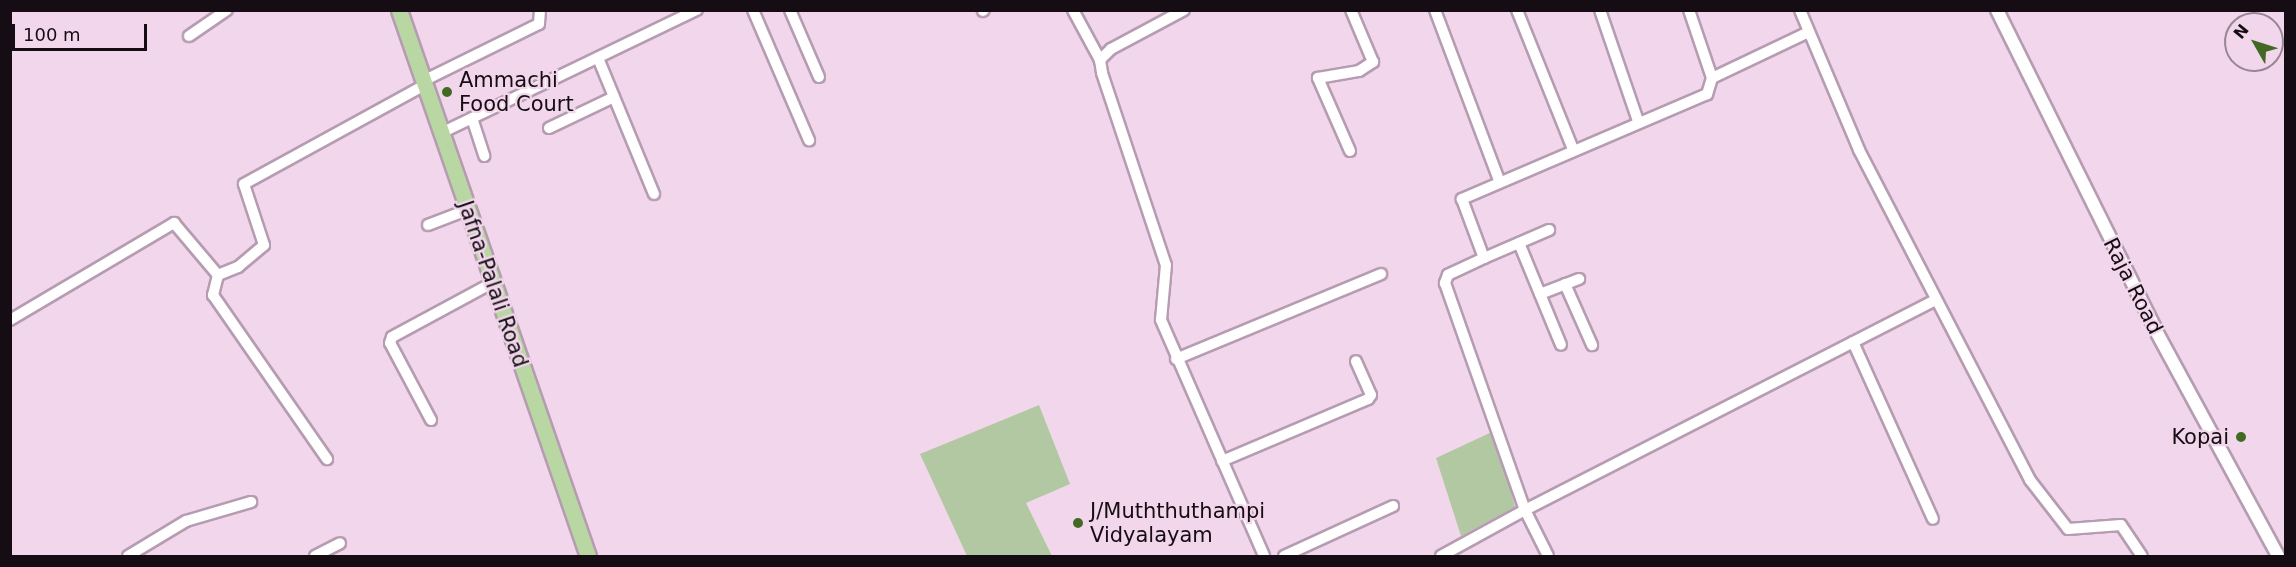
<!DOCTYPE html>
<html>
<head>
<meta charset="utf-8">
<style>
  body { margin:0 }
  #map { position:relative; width:2296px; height:567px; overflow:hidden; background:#f2d7ec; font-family:"DejaVu Sans",sans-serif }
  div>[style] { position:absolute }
  .green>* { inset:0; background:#b1c8a2 }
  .roads { filter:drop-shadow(2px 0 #b69cb1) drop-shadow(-2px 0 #b69cb1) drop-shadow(0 2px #b69cb1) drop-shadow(0 -2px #b69cb1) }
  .minor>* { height:10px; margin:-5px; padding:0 5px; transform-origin:5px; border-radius:5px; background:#fff }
  .tertiary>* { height:12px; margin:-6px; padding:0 6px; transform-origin:6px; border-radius:6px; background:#fff }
  .primary>* { height:15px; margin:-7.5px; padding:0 7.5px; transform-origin:7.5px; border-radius:7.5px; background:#b9d7a3 }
  .dots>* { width:16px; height:16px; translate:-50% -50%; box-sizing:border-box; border:3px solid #f2d7ec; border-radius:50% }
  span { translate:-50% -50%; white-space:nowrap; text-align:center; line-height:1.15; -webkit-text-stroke:4.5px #f2d7ec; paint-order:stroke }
  .poi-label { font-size:21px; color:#160d14 }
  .left { translate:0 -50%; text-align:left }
  .right { translate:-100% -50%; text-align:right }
  .street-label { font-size:21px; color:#160d14 }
  .frame { position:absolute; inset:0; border:12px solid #160d14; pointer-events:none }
  .north { position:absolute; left:2224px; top:12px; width:60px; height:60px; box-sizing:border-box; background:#f2d7ec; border:2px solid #9a8696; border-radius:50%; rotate:309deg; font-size:16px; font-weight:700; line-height:24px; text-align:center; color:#160d14 }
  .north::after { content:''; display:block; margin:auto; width:21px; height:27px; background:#436a24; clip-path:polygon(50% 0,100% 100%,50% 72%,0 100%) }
  .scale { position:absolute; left:12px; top:24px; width:135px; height:27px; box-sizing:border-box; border:3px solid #160d14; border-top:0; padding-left:8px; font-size:18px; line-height:21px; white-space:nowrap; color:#160d14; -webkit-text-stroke:4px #f2d7ec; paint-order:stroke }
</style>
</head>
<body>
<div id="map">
  <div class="green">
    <i style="clip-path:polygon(1039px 405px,1070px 484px,1026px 503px,1052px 556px,967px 556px,920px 454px)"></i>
    <i style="clip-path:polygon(1494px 431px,1515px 507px,1461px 536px,1436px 458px)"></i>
  </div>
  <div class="roads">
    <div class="minor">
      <i style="left:753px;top:10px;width:142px;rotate:66.7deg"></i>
      <i style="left:790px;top:10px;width:73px;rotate:66.6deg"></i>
      <i style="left:1073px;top:10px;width:57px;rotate:61.6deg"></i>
      <i style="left:1184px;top:10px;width:83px;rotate:151.9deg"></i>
      <i style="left:1111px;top:49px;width:16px;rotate:135deg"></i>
      <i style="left:1100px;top:60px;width:13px;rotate:81deg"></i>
      <i style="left:1102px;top:73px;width:202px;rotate:71.6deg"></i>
      <i style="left:1166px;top:265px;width:55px;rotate:95.2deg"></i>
      <i style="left:1161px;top:320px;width:257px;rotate:66.4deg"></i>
      <i style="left:1435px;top:10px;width:182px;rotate:69.4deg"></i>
      <i style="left:1517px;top:10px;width:150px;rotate:68.1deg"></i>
      <i style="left:1600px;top:10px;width:117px;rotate:71.1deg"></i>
      <i style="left:1689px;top:10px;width:72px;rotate:71.3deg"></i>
      <i style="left:1712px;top:78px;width:17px;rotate:107deg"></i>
      <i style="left:1707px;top:94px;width:267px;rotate:156.8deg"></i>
      <i style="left:1462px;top:199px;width:63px;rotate:69.6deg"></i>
      <i style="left:1484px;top:258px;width:40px;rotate:155deg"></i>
      <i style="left:1448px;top:275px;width:9px;rotate:111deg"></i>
      <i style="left:1445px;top:283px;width:241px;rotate:70.6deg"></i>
      <i style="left:1525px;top:510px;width:461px;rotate:-27.1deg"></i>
      <i style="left:1800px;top:10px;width:152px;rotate:67.1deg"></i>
      <i style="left:1859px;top:150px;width:372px;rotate:62.6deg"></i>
      <i style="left:2030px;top:480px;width:62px;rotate:52.2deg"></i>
      <i style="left:2068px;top:529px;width:53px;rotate:-4.3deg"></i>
      <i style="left:2121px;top:525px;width:37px;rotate:56deg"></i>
      <i style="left:983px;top:11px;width:1px;rotate:-45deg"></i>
      <i style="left:189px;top:36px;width:46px;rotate:-34.4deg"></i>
      <i style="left:598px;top:58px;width:147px;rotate:67.6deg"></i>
      <i style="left:1712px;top:78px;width:107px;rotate:-25.4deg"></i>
      <i style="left:423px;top:81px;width:129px;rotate:-26.2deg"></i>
      <i style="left:539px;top:24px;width:14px;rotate:-86deg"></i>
      <i style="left:472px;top:118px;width:40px;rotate:72deg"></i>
      <i style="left:549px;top:128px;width:72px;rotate:-25.5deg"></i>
      <i style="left:441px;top:133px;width:284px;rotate:-25.7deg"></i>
      <i style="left:1350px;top:151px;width:80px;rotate:-113.7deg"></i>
      <i style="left:1318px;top:78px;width:42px;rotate:-9.7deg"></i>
      <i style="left:1359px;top:71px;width:17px;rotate:-33deg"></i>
      <i style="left:1373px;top:62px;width:56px;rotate:-112.9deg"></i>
      <i style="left:428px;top:225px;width:42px;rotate:-21deg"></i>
      <i style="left:1519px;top:243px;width:110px;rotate:67.6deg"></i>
      <i style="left:1484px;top:258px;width:71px;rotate:-23.3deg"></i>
      <i style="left:218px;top:275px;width:21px;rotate:104deg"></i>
      <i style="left:213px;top:295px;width:200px;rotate:55.2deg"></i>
      <i style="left:1565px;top:284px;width:67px;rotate:66.1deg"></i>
      <i style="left:1540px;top:294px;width:42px;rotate:-21deg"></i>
      <i style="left:10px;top:320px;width:191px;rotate:-30.6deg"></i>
      <i style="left:174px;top:223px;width:68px;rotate:49.8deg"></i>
      <i style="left:218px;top:275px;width:22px;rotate:-22deg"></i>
      <i style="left:238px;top:267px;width:34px;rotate:-40deg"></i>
      <i style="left:264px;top:245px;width:64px;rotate:-108.2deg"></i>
      <i style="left:244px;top:184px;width:206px;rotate:-28.7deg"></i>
      <i style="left:1853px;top:342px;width:194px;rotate:65.7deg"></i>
      <i style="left:1176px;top:359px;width:222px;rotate:-22.5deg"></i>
      <i style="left:431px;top:420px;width:87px;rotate:-118deg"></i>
      <i style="left:390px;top:343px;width:6px;rotate:-72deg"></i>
      <i style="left:392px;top:337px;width:114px;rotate:-28.4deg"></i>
      <i style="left:1222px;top:461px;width:159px;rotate:-23deg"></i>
      <i style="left:1368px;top:399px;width:5px;rotate:-53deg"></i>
      <i style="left:1371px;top:395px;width:37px;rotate:-114deg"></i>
      <i style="left:128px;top:556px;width:68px;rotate:-31.1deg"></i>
      <i style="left:186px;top:521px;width:68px;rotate:-16.3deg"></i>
      <i style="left:315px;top:556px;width:28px;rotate:-27deg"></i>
      <i style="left:1284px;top:556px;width:120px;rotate:-24.6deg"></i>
      <i style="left:1441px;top:556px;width:96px;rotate:-28.7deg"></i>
      <i style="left:1525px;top:510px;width:51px;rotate:63.4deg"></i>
    </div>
    <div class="tertiary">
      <i style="left:1997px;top:10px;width:358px;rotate:63.6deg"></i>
      <i style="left:2156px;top:331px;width:256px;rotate:61.5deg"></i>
    </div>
    <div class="primary">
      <i style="left:399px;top:10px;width:578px;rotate:70.91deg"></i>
    </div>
  </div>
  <div class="dots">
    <i style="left:447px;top:92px;background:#436a24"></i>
    <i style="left:2241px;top:437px;background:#436a24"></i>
    <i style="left:1078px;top:523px;background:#436a24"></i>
  </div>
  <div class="poi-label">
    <span class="left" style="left:459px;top:92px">Ammachi<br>Food Court</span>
    <span class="right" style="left:2229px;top:437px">Kopai</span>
    <span class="left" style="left:1090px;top:523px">J/Muththuthampi<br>Vidyalayam</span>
  </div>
  <div class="street-label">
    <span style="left:493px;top:284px;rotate:71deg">Jafna-Palali Road</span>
    <span style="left:2133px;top:286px;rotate:63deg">Raja Road</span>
  </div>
  <div class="frame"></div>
  <div class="north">N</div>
  <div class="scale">100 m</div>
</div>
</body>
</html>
